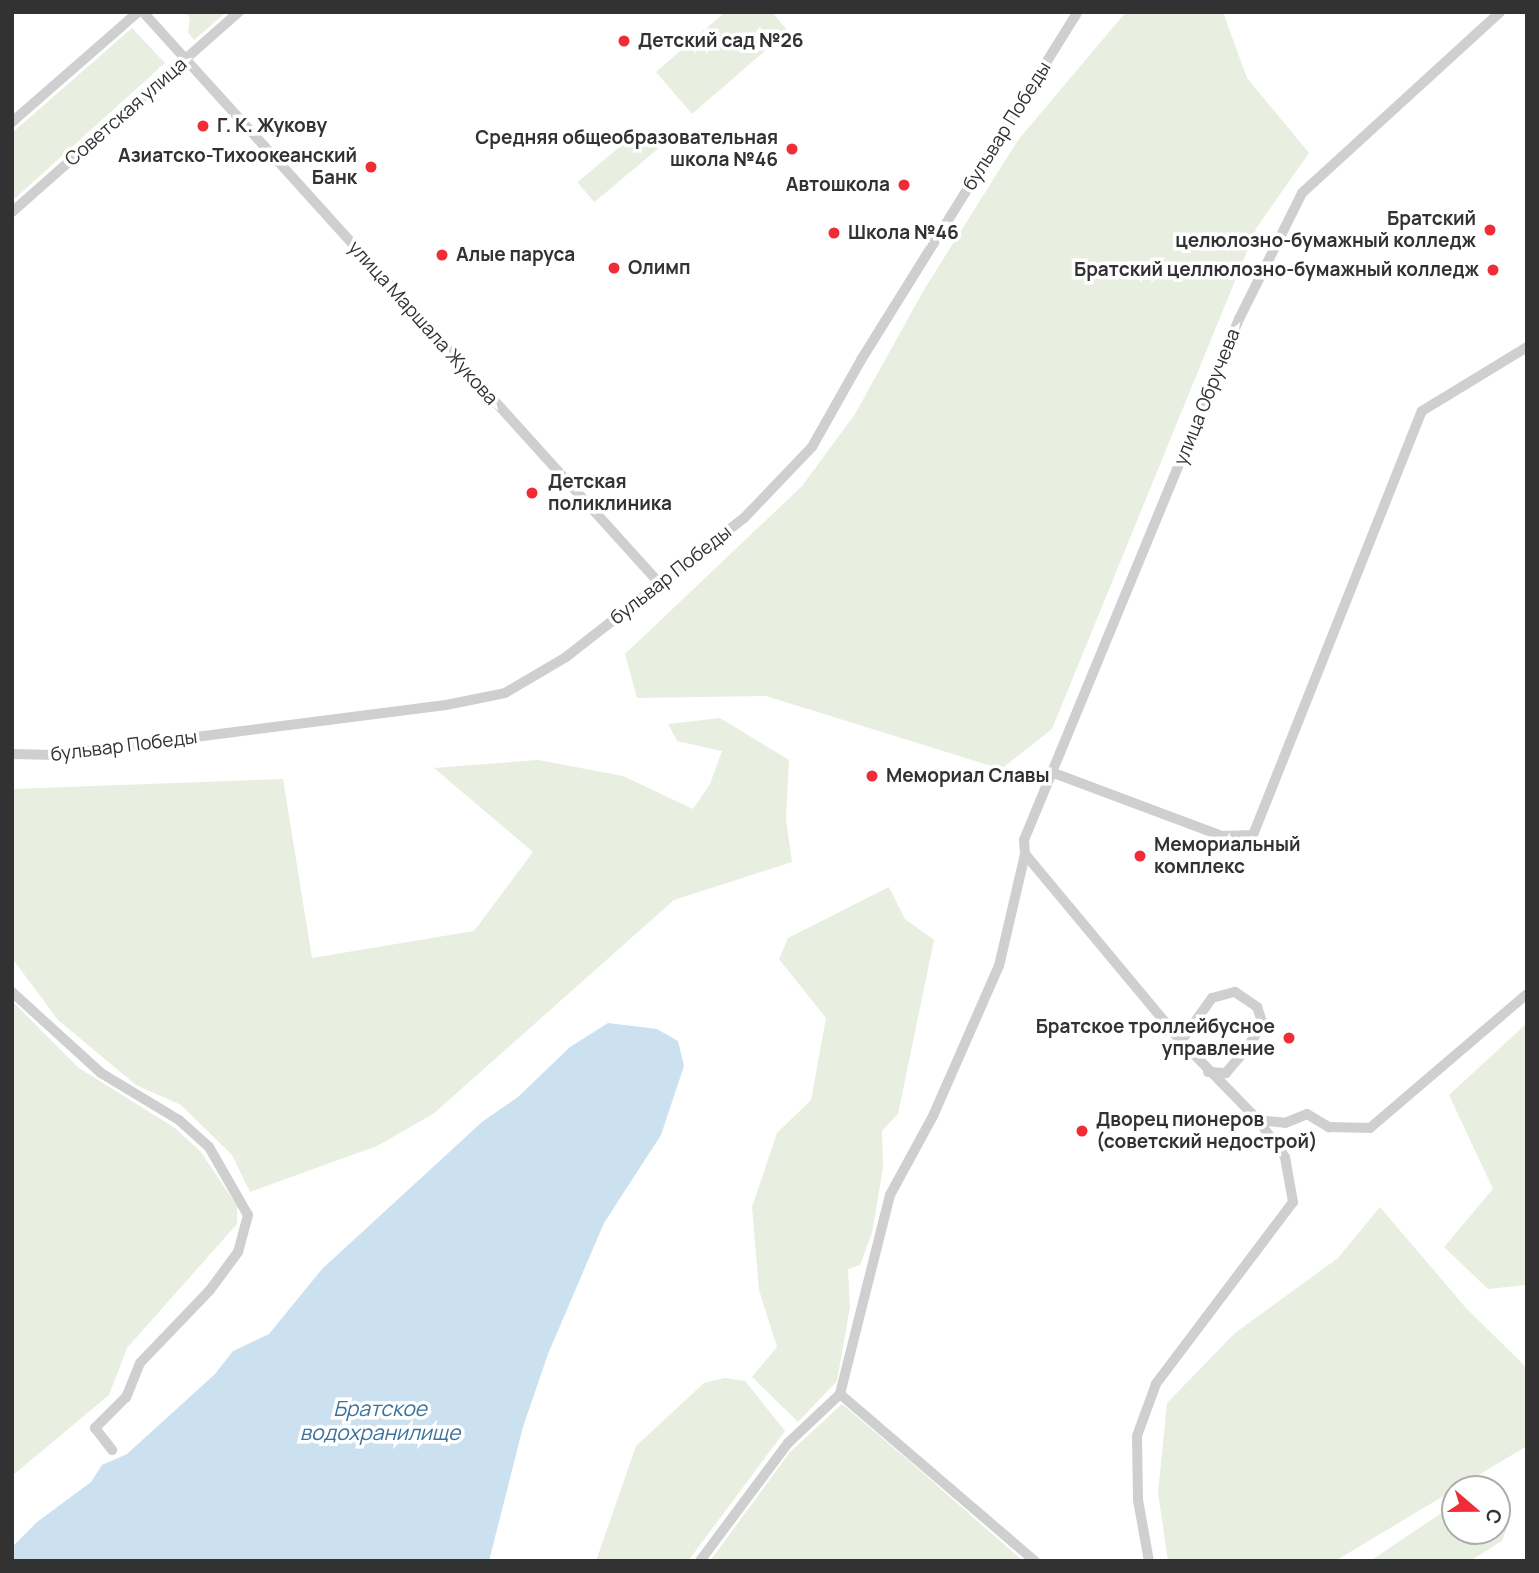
<!DOCTYPE html>
<html>
<head>
<meta charset="utf-8">
<style>
  body { margin:0 }
  #map { position:relative; width:1539px; height:1573px; overflow:hidden; background:#fff; font-family:Manrope,sans-serif }
  div>[style] { position:absolute }
  .green>* { inset:0; background:#e8efe0; transform-origin:0 0 }
  .water>* { inset:0; background:#cce1ef }
  .minor>* { height:10px; margin:-5px; padding:0 5px; transform-origin:5px; border-radius:5px; background:#cfcfcf }
  .dots>* { width:19px; height:19px; translate:-50% -50%; box-sizing:border-box; border:4px solid #fff; border-radius:50% }
  span { translate:-50% -50%; white-space:nowrap; text-align:center; line-height:1.15; -webkit-text-stroke:7px #fff; paint-order:stroke }
  .poi-label { font-size:19px; color:#323232; font-weight:700 }
  .left { translate:0 -50%; text-align:left }
  .right { translate:-100% -50%; text-align:right }
  .street-label { font-size:19px; color:#323232 }
  .water-label { font-size:21px; color:#39739b; font-style:italic }
  .frame { position:absolute; inset:0; border:14px solid #323232; pointer-events:none }
  .north { position:absolute; left:1441px; top:1475px; width:70px; height:70px; box-sizing:border-box; background:#fff; border:2px solid #adadad; border-radius:50%; rotate:110deg; font-size:19px; font-weight:700; line-height:28px; text-align:center; color:#323232 }
  .north::after { content:''; display:block; margin:auto; width:24px; height:32px; background:#f02d36; clip-path:polygon(50% 0,100% 100%,50% 72%,0 100%) }
</style>
</head>
<body>
<div id="map">
  <div class="green">
    <i style="clip-path:polygon(185px 12px,226px 12px,194px 40px,188px 32px,190px 18px)"></i>
    <i style="clip-path:polygon(725px 12px,772px 12px,788px 31px,692px 114px,656px 72px)"></i>
    <i style="clip-path:polygon(1126px 12px,1223px 12px,1247px 78px,1309px 153px,1257px 227px,1052px 729px,1001px 769px,766px 696px,637px 698px,625px 654px,802px 486px,855px 414px,925px 288px,1018px 140px)"></i>
    <i style="clip-path:polygon(132px 28px,165px 63px,12px 201px,12px 133px)"></i>
    <i style="left:641px;top:129px;width:26px;height:83px;rotate:50deg"></i>
    <i style="clip-path:polygon(720px 718px,789px 760px,786px 819px,792px 862px,674px 900px,433px 1114px,377px 1146px,250px 1192px,232px 1155px,181px 1105px,136px 1085px,58px 1020px,12px 958px,12px 789px,283px 779px,312px 958px,474px 931px,533px 852px,434px 768px,538px 760px,623px 776px,693px 809px,710px 784px,722px 751px,677px 741px,668px 724px)"></i>
    <i style="clip-path:polygon(889px 887px,905px 919px,934px 940px,898px 1114px,882px 1131px,883px 1168px,872px 1233px,860px 1265px,848px 1269px,850px 1307px,837px 1381px,798px 1422px,752px 1377px,777px 1347px,759px 1290px,752px 1207px,777px 1133px,811px 1100px,826px 1018px,779px 959px,788px 938px)"></i>
    <i style="clip-path:polygon(12px 1001px,79px 1068px,175px 1128px,201px 1152px,237px 1206px,237px 1224px,127px 1348px,109px 1395px,12px 1476px)"></i>
    <i style="clip-path:polygon(1527px 1023px,1527px 1285px,1488px 1289px,1444px 1247px,1493px 1189px,1449px 1095px)"></i>
    <i style="clip-path:polygon(1380px 1207px,1466px 1308px,1527px 1368px,1527px 1446px,1335px 1561px,1168px 1561px,1158px 1493px,1167px 1403px,1235px 1333px,1338px 1258px)"></i>
    <i style="clip-path:polygon(725px 1378px,745px 1381px,785px 1431px,688px 1561px,596px 1561px,636px 1446px,704px 1383px)"></i>
    <i style="clip-path:polygon(842px 1404px,908px 1460px,1023px 1561px,710px 1561px,790px 1452px)"></i>
    <i style="clip-path:polygon(1455px 1504px,1455px 1531px,1497px 1531px,1497px 1505px,1502px 1504px,1510px 1519px,1502px 1541px,1470px 1561px,1370px 1561px)"></i>
  </div>
  <div class="water">
    <i style="clip-path:polygon(608px 1023px,657px 1029px,678px 1041px,684px 1066px,661px 1135px,604px 1223px,548px 1354px,523px 1427px,489px 1561px,12px 1561px,12px 1547px,37px 1522px,91px 1482px,102px 1465px,127px 1454px,215px 1374px,233px 1351px,269px 1334px,322px 1269px,482px 1122px,518px 1097px,570px 1047px)"></i>
  </div>
  <div class="minor">
    <i style="left:143px;top:12px;width:772px;rotate:47.89deg"></i>
    <i style="left:12px;top:122px;width:167px;rotate:-41.1deg"></i>
    <i style="left:12px;top:212px;width:303px;rotate:-41.4deg"></i>
    <i style="left:12px;top:754px;width:43px;rotate:1.3deg"></i>
    <i style="left:55px;top:755px;width:394px;rotate:-7.3deg"></i>
    <i style="left:446px;top:705px;width:60px;rotate:-11.5deg"></i>
    <i style="left:505px;top:693px;width:71px;rotate:-30.5deg"></i>
    <i style="left:566px;top:657px;width:227px;rotate:-38deg"></i>
    <i style="left:745px;top:517px;width:97px;rotate:-46.3deg"></i>
    <i style="left:812px;top:447px;width:100px;rotate:-60.6deg"></i>
    <i style="left:861px;top:360px;width:410px;rotate:-58.1deg"></i>
    <i style="left:1051px;top:772px;width:183px;rotate:20.5deg"></i>
    <i style="left:1222px;top:836px;width:31px;rotate:-2deg"></i>
    <i style="left:1253px;top:835px;width:456px;rotate:-68.3deg"></i>
    <i style="left:1422px;top:411px;width:123px;rotate:-31.4deg"></i>
    <i style="left:1025px;top:854px;width:244px;rotate:50.2deg"></i>
    <i style="left:1181px;top:1041px;width:110px;rotate:45.7deg"></i>
    <i style="left:1258px;top:1120px;width:46px;rotate:53.9deg"></i>
    <i style="left:1285px;top:1157px;width:46px;rotate:79.9deg"></i>
    <i style="left:1293px;top:1202px;width:228px;rotate:127deg"></i>
    <i style="left:1156px;top:1384px;width:55px;rotate:110.1deg"></i>
    <i style="left:1137px;top:1436px;width:64px;rotate:89.1deg"></i>
    <i style="left:1138px;top:1500px;width:62px;rotate:79.8deg"></i>
    <i style="left:12px;top:992px;width:120px;rotate:42.3deg"></i>
    <i style="left:101px;top:1073px;width:91px;rotate:31.1deg"></i>
    <i style="left:179px;top:1120px;width:40px;rotate:42deg"></i>
    <i style="left:209px;top:1147px;width:78px;rotate:60.2deg"></i>
    <i style="left:248px;top:1215px;width:38px;rotate:105deg"></i>
    <i style="left:238px;top:1252px;width:47px;rotate:126.4deg"></i>
    <i style="left:210px;top:1290px;width:101px;rotate:133.8deg"></i>
    <i style="left:140px;top:1363px;width:37px;rotate:112deg"></i>
    <i style="left:126px;top:1397px;width:44px;rotate:135deg"></i>
    <i style="left:95px;top:1428px;width:28px;rotate:52deg"></i>
    <i style="left:1181px;top:1041px;width:53px;rotate:-54.2deg"></i>
    <i style="left:1212px;top:998px;width:24px;rotate:-15deg"></i>
    <i style="left:1235px;top:992px;width:27px;rotate:34deg"></i>
    <i style="left:1257px;top:1007px;width:18px;rotate:71deg"></i>
    <i style="left:1263px;top:1024px;width:29px;rotate:124deg"></i>
    <i style="left:1247px;top:1048px;width:33px;rotate:130deg"></i>
    <i style="left:1226px;top:1073px;width:18px;rotate:-177deg"></i>
    <i style="left:1258px;top:1120px;width:27px;rotate:6deg"></i>
    <i style="left:1285px;top:1123px;width:24px;rotate:-22deg"></i>
    <i style="left:1307px;top:1114px;width:26px;rotate:31deg"></i>
    <i style="left:1329px;top:1127px;width:41px;rotate:1.4deg"></i>
    <i style="left:1370px;top:1128px;width:206px;rotate:-40.5deg"></i>
    <i style="left:840px;top:1394px;width:257px;rotate:40.6deg"></i>
    <i style="left:700px;top:1561px;width:147px;rotate:-53.3deg"></i>
    <i style="left:788px;top:1443px;width:71px;rotate:-43.3deg"></i>
    <i style="left:840px;top:1394px;width:205px;rotate:-75.9deg"></i>
    <i style="left:890px;top:1195px;width:90px;rotate:-61.4deg"></i>
    <i style="left:933px;top:1116px;width:164px;rotate:-66.3deg"></i>
    <i style="left:999px;top:966px;width:115px;rotate:-76.9deg"></i>
    <i style="left:1025px;top:854px;width:14px;rotate:-94deg"></i>
    <i style="left:1024px;top:840px;width:564px;rotate:-67.58deg"></i>
    <i style="left:1239px;top:319px;width:141px;rotate:-63.4deg"></i>
    <i style="left:1302px;top:193px;width:268px;rotate:-42.4deg"></i>
  </div>
  <div class="dots">
    <i style="left:624px;top:41px;background:#f02d36"></i>
    <i style="left:203px;top:126px;background:#f02d36"></i>
    <i style="left:792px;top:149px;background:#f02d36"></i>
    <i style="left:371px;top:167px;background:#f02d36"></i>
    <i style="left:904px;top:185px;background:#f02d36"></i>
    <i style="left:1490px;top:230px;background:#f02d36"></i>
    <i style="left:834px;top:233px;background:#f02d36"></i>
    <i style="left:442px;top:255px;background:#f02d36"></i>
    <i style="left:614px;top:268px;background:#f02d36"></i>
    <i style="left:1493px;top:270px;background:#f02d36"></i>
    <i style="left:532px;top:493px;background:#f02d36"></i>
    <i style="left:872px;top:776px;background:#f02d36"></i>
    <i style="left:1140px;top:856px;background:#f02d36"></i>
    <i style="left:1289px;top:1038px;background:#f02d36"></i>
    <i style="left:1082px;top:1131px;background:#f02d36"></i>
  </div>
  <div class="poi-label">
    <span class="left" style="left:638px;top:41px">Детский сад №26</span>
    <span class="left" style="left:217px;top:126px">Г. К. Жукову</span>
    <span class="right" style="left:778px;top:149px">Средняя общеобразовательная<br>школа №46</span>
    <span class="right" style="left:357px;top:167px">Азиатско-Тихоокеанский<br>Банк</span>
    <span class="right" style="left:890px;top:185px">Автошкола</span>
    <span class="right" style="left:1476px;top:230px">Братский<br>целюлозно-бумажный колледж</span>
    <span class="left" style="left:848px;top:233px">Школа №46</span>
    <span class="left" style="left:456px;top:255px">Алые паруса</span>
    <span class="left" style="left:628px;top:268px">Олимп</span>
    <span class="right" style="left:1479px;top:270px">Братский целлюлозно-бумажный колледж</span>
    <span class="left" style="left:548px;top:493px">Детская<br>поликлиника</span>
    <span class="left" style="left:886px;top:776px">Мемориал Славы</span>
    <span class="left" style="left:1154px;top:856px">Мемориальный<br>комплекс</span>
    <span class="right" style="left:1275px;top:1038px">Братское троллейбусное<br>управление</span>
    <span class="left" style="left:1096px;top:1131px">Дворец пионеров<br>(советский недострой)</span>
  </div>
  <div class="street-label">
    <span style="left:126px;top:112px;rotate:-41deg">Советская улица</span>
    <span style="left:1007px;top:126px;rotate:-58deg">бульвар Победы</span>
    <span style="left:423px;top:323px;rotate:48deg">улица Маршала Жукова</span>
    <span style="left:1207px;top:397px;rotate:-68deg">улица Обручева</span>
    <span style="left:671px;top:575px;rotate:-38deg">бульвар Победы</span>
    <span style="left:124px;top:746px;rotate:-7deg">бульвар Победы</span>
  </div>
  <div class="water-label">
    <span style="left:380px;top:1420px">Братское<br>водохранилище</span>
  </div>
  <div class="frame"></div>
  <div class="north">С</div>
</div>
</body>
</html>
